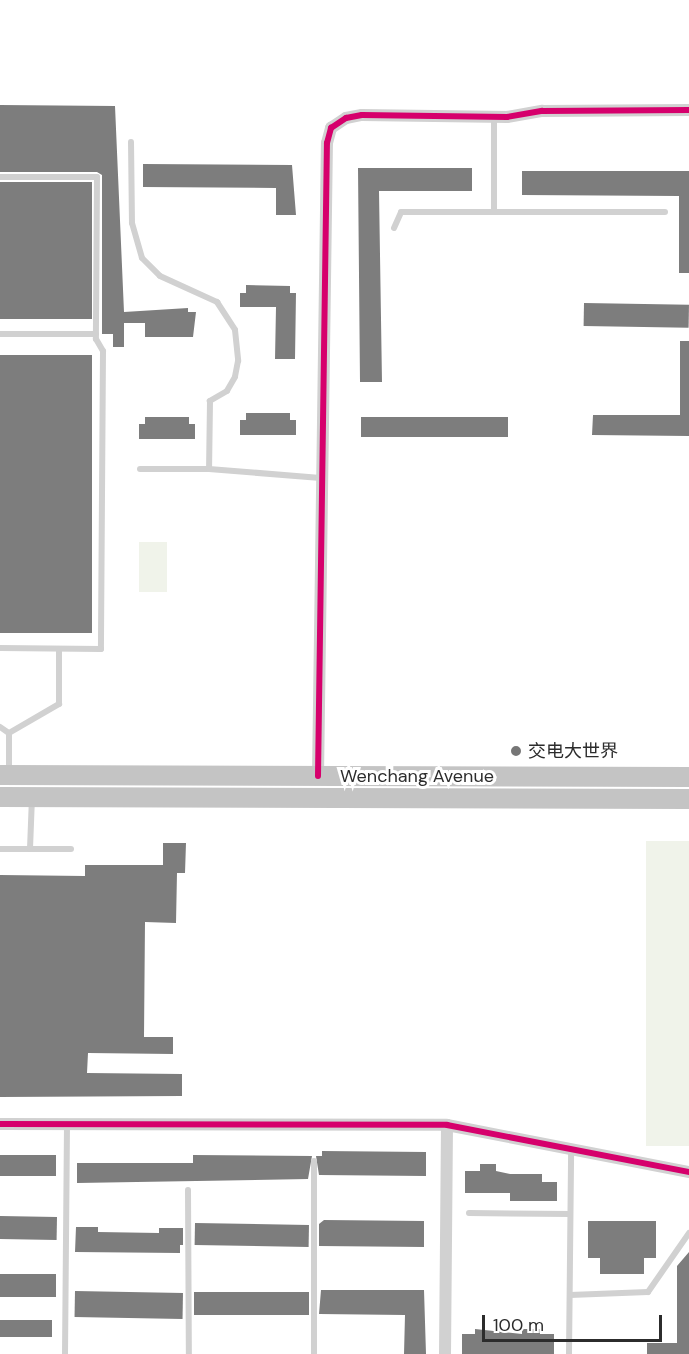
<!DOCTYPE html>
<html>
<head>
<meta charset="utf-8">
<style>
  body { margin:0 }
  #map { position:relative; width:689px; height:1354px; overflow:hidden; background:#fff; font-family:"DM Sans","Noto Sans SC",sans-serif }
  div>[style] { position:absolute }
  .green>* { inset:0; background:#f0f3ea; transform-origin:0 0 }
  .building>* { inset:0; background:#7d7d7d; transform-origin:0 0 }
  .lane>* { height:6px; margin:-3px; padding:0 3px; transform-origin:3px; border-radius:3px; background:#d1d1d1 }
  .street>* { height:12px; margin:-6px; padding:0 6px; transform-origin:6px; border-radius:6px; background:#d1d1d1 }
  .primary>* { height:20px; margin:-10px; padding:0 10px; transform-origin:10px; border-radius:10px; background:#c4c4c4 }
  .cycleway>* { height:6px; margin:-3px; padding:0 3px; transform-origin:3px; border-radius:3px; background:#d6006c }
  .dots>* { width:16px; height:16px; translate:-50% -50%; box-sizing:border-box; border:3px solid #fff; border-radius:50% }
  span { translate:-50% -50%; white-space:nowrap; text-align:center; line-height:1.15; -webkit-text-stroke:6px #fff; paint-order:stroke }
  .poi-label { font-size:18px; color:#2c2c2c }
  .left { translate:0 -50%; text-align:left }
  .street-label { font-size:18px; color:#2c2c2c }
  .scale { position:absolute; left:482px; top:1315px; width:180px; height:27px; box-sizing:border-box; border:3px solid #2c2c2c; border-top:0; padding-left:8px; font-size:18px; line-height:21px; white-space:nowrap; color:#2c2c2c; -webkit-text-stroke:4px #fff; paint-order:stroke }
</style>
</head>
<body>
<div id="map">
  <div class="green">
    <i style="left:139px;top:542px;width:28px;height:50px"></i>
    <i style="left:646px;top:841px;width:43px;height:305px"></i>
  </div>
  <div class="building">
    <i style="clip-path:polygon(0 105px,115px 106px,124px 312px,188px 308px,188px 312px,196px 312px,193px 337px,145px 337px,145px 323px,124px 323px,124px 347px,113px 347px,113px 334px,102px 334px,102px 175px,97px 172px,0 172px)"></i>
    <i style="clip-path:polygon(143px 164px,292px 165px,296px 215px,276px 215px,276px 188px,143px 187px)"></i>
    <i style="clip-path:polygon(358px 168px,472px 168px,472px 191px,379px 191px,382px 382px,360px 382px)"></i>
    <i style="clip-path:polygon(522px 171px,689px 171px,689px 273px,679px 273px,679px 196px,522px 195px)"></i>
    <i style="left:0;top:182px;width:92px;height:137px"></i>
    <i style="clip-path:polygon(246px 285px,290px 286px,290px 293px,296px 293px,295px 359px,275px 359px,276px 307px,240px 307px,240px 293px,246px 293px)"></i>
    <i style="left:584px;top:303px;width:105px;height:23px;rotate:1deg"></i>
    <i style="clip-path:polygon(680px 341px,689px 341px,689px 436px,592px 435px,593px 415px,680px 415px)"></i>
    <i style="left:0;top:355px;width:92px;height:278px"></i>
    <i style="clip-path:polygon(246px 413px,290px 413px,290px 420px,296px 420px,296px 435px,240px 435px,240px 420px,246px 420px)"></i>
    <i style="clip-path:polygon(145px 417px,189px 417px,189px 424px,195px 424px,195px 439px,139px 439px,139px 424px,145px 424px)"></i>
    <i style="left:361px;top:417px;width:147px;height:20px"></i>
    <i style="clip-path:polygon(163px 843px,186px 843px,185px 873px,177px 873px,176px 923px,145px 922px,144px 1037px,173px 1037px,173px 1054px,88px 1053px,87px 1073px,182px 1074px,182px 1096px,0 1097px,0 875px,85px 876px,85px 865px,163px 865px)"></i>
    <i style="clip-path:polygon(322px 1151px,426px 1152px,426px 1176px,319px 1175px,316px 1156px,322px 1156px)"></i>
    <i style="left:0;top:1155px;width:56px;height:21px"></i>
    <i style="clip-path:polygon(193px 1155px,312px 1156px,308px 1179px,77px 1183px,77px 1163px,193px 1163px)"></i>
    <i style="clip-path:polygon(480px 1164px,496px 1164px,496px 1171px,510px 1174px,542px 1174px,542px 1182px,557px 1182px,557px 1201px,510px 1201px,510px 1193px,465px 1193px,465px 1171px,480px 1171px)"></i>
    <i style="left:0;top:1216px;width:57px;height:23px;rotate:1deg"></i>
    <i style="clip-path:polygon(324px 1220px,424px 1221px,424px 1247px,319px 1246px,319px 1224px)"></i>
    <i style="clip-path:polygon(588px 1221px,656px 1221px,656px 1258px,644px 1258px,644px 1274px,600px 1274px,600px 1258px,588px 1258px)"></i>
    <i style="left:195px;top:1223px;width:114px;height:22px;rotate:1deg"></i>
    <i style="clip-path:polygon(76px 1227px,98px 1227px,98px 1232px,159px 1233px,159px 1228px,183px 1228px,183px 1245px,180px 1245px,180px 1253px,75px 1252px)"></i>
    <i style="clip-path:polygon(689px 1252px,689px 1354px,647px 1354px,647px 1343px,677px 1343px,677px 1266px)"></i>
    <i style="left:0;top:1274px;width:56px;height:23px"></i>
    <i style="clip-path:polygon(321px 1290px,424px 1290px,426px 1354px,404px 1354px,405px 1315px,319px 1314px)"></i>
    <i style="left:75px;top:1291px;width:108px;height:26px;rotate:1deg"></i>
    <i style="left:194px;top:1292px;width:115px;height:23px"></i>
    <i style="left:0;top:1320px;width:52px;height:17px"></i>
    <i style="clip-path:polygon(475px 1329px,522px 1334px,522px 1329px,540px 1329px,540px 1334px,554px 1334px,554px 1354px,462px 1354px,462px 1334px,475px 1334px)"></i>
  </div>
  <div class="lane">
    <i style="left:131px;top:142px;width:81px;rotate:89.3deg"></i>
    <i style="left:132px;top:223px;width:36px;rotate:74deg"></i>
    <i style="left:142px;top:258px;width:25px;rotate:45deg"></i>
    <i style="left:160px;top:276px;width:63px;rotate:24.5deg"></i>
    <i style="left:217px;top:302px;width:33px;rotate:57deg"></i>
    <i style="left:235px;top:330px;width:31px;rotate:84deg"></i>
    <i style="left:238px;top:361px;width:16px;rotate:101deg"></i>
    <i style="left:235px;top:377px;width:16px;rotate:120deg"></i>
    <i style="left:227px;top:391px;width:20px;rotate:150deg"></i>
    <i style="left:210px;top:401px;width:68px;rotate:90.8deg"></i>
    <i style="left:0;top:177px;width:97px"></i>
    <i style="left:97px;top:177px;width:162px;rotate:90.4deg"></i>
    <i style="left:96px;top:339px;width:14px;rotate:60deg"></i>
    <i style="left:103px;top:351px;width:298px;rotate:90.4deg"></i>
    <i style="left:101px;top:649px;width:101px;rotate:-179.4deg"></i>
    <i style="left:494px;top:212px;width:95px;rotate:-90deg"></i>
    <i style="left:394px;top:228px;width:17px;rotate:-66deg"></i>
    <i style="left:401px;top:212px;width:264px"></i>
    <i style="left:0;top:334px;width:96px"></i>
    <i style="left:140px;top:469px;width:69px"></i>
    <i style="left:209px;top:469px;width:112px;rotate:4.6deg"></i>
    <i style="left:0;top:727px;width:11px;rotate:34deg"></i>
    <i style="left:9px;top:733px;width:58px;rotate:-30.1deg"></i>
    <i style="left:59px;top:704px;width:55px;rotate:-90deg"></i>
    <i style="left:9px;top:733px;width:38px;rotate:90deg"></i>
    <i style="left:0;top:849px;width:71px"></i>
    <i style="left:30px;top:849px;width:51px;rotate:-87.8deg"></i>
    <i style="left:188px;top:1190px;width:164px;rotate:89.7deg"></i>
    <i style="left:469px;top:1213px;width:101px;rotate:0.6deg"></i>
    <i style="left:570px;top:1295px;width:78px;rotate:-2.2deg"></i>
    <i style="left:648px;top:1292px;width:72px;rotate:-55.2deg"></i>
    <i style="left:65px;top:1354px;width:229px;rotate:-89.5deg"></i>
    <i style="left:314px;top:1354px;width:193px;rotate:-90deg"></i>
    <i style="left:569px;top:1354px;width:206px;rotate:-89.4deg"></i>
  </div>
  <div class="street">
    <i style="left:318px;top:776px;width:633px;rotate:-89.19deg"></i>
    <i style="left:327px;top:143px;width:16px;rotate:-75deg"></i>
    <i style="left:331px;top:128px;width:18px;rotate:-34deg"></i>
    <i style="left:346px;top:118px;width:16px;rotate:-11deg"></i>
    <i style="left:362px;top:115px;width:145px;rotate:0.8deg"></i>
    <i style="left:507px;top:117px;width:36px;rotate:-10deg"></i>
    <i style="left:542px;top:111px;width:147px;rotate:-0.4deg"></i>
    <i style="left:0;top:1124px;width:447px;rotate:0.1deg"></i>
    <i style="left:447px;top:1125px;width:247px;rotate:11deg"></i>
    <i style="left:445px;top:1354px;width:229px;rotate:-89.5deg"></i>
  </div>
  <div class="primary">
    <i style="left:0;top:775px;width:689px;rotate:0.17deg"></i>
    <i style="left:0;top:797px;width:689px;rotate:0.17deg"></i>
  </div>
  <div class="cycleway">
    <i style="left:318px;top:776px;width:633px;rotate:-89.19deg"></i>
    <i style="left:327px;top:143px;width:16px;rotate:-75deg"></i>
    <i style="left:331px;top:128px;width:18px;rotate:-34deg"></i>
    <i style="left:346px;top:118px;width:16px;rotate:-11deg"></i>
    <i style="left:362px;top:115px;width:145px;rotate:0.8deg"></i>
    <i style="left:507px;top:117px;width:36px;rotate:-10deg"></i>
    <i style="left:542px;top:111px;width:147px;rotate:-0.4deg"></i>
    <i style="left:0;top:1124px;width:447px;rotate:0.1deg"></i>
    <i style="left:447px;top:1125px;width:247px;rotate:11deg"></i>
  </div>
  <div class="dots">
    <i style="left:516px;top:751px;background:#767676"></i>
  </div>
  <div class="poi-label">
    <span class="left" style="left:528px;top:751px">交电大世界</span>
  </div>
  <div class="street-label">
    <span style="left:417px;top:776px">Wenchang Avenue</span>
  </div>
  <div class="scale">100 m</div>
</div>
</body>
</html>
